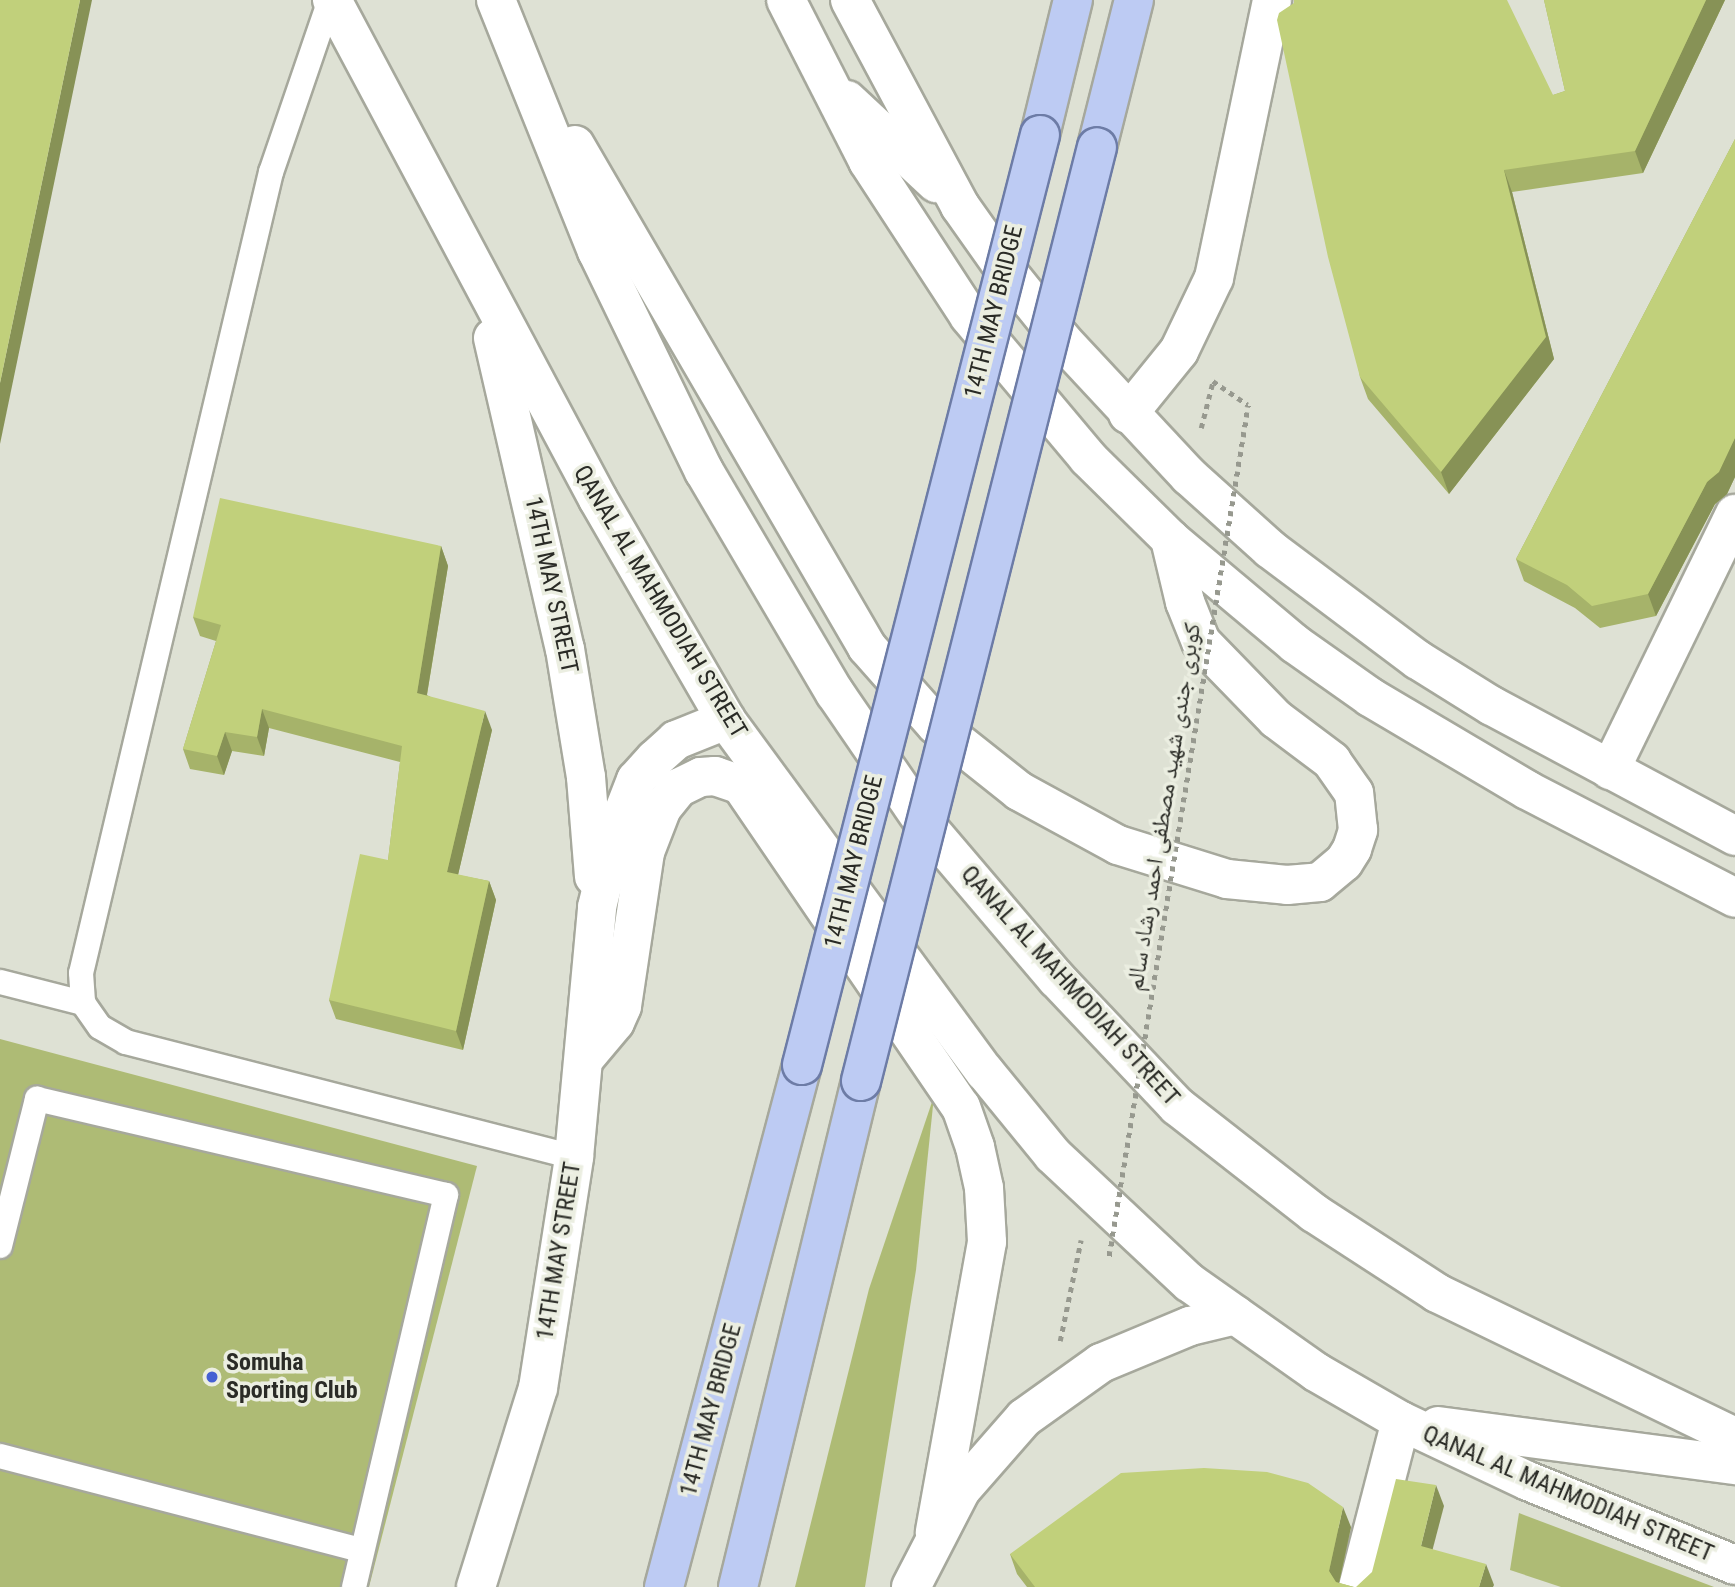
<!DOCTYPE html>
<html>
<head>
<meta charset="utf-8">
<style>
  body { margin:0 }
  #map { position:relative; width:1735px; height:1587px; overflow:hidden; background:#dee1d4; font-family:"Roboto Condensed","Noto Naskh Arabic",sans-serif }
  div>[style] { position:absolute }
  .green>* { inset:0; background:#aebb75 }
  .path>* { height:4.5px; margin-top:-2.25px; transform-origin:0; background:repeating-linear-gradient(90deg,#97998f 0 5px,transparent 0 10px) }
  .roads { filter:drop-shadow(2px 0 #a6a89c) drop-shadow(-2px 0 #a6a89c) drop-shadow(0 2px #a6a89c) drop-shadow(0 -2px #a6a89c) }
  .lane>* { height:24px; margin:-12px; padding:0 12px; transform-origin:12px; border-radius:12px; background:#fff }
  .street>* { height:38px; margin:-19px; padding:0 19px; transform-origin:19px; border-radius:19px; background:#fff }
  .secondary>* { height:38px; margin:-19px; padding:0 19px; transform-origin:19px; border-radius:19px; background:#fff }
  .primary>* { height:38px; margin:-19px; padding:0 19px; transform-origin:19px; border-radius:19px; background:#bdcbf3 }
  .path-bridge>* { height:4.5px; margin-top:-2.25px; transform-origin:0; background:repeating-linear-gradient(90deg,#97998f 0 5px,transparent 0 10px) }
  .bridges { filter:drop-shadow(2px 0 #6d7ca6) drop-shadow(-2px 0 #6d7ca6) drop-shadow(0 2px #6d7ca6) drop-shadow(0 -2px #6d7ca6) }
  .primary-bridge>* { height:38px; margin:-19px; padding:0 19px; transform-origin:19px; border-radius:19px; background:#bdcbf3 }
  .wall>* { inset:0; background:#a6b36a }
  .shaded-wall>* { inset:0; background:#879256 }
  .building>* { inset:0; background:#c1d07b }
  .dots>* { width:19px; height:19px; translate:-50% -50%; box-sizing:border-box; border:4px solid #ebeee1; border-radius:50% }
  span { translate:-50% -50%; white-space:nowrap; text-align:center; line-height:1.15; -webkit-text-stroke:7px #ebeee1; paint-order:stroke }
  .street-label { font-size:24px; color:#2a2b26 }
  .poi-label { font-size:24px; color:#2a2b26; font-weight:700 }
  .left { translate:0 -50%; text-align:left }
</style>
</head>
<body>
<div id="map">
  <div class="green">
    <i style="clip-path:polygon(0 1039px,477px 1166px,369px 1587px,0 1587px)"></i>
    <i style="clip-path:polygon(934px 1096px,916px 1270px,865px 1587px,795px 1587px,869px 1289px)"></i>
    <i style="clip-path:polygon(1519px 1513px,1714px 1587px,1561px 1587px,1510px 1570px)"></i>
  </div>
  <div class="path">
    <i style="left:1201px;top:428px;width:49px;rotate:-75.7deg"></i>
    <i style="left:1213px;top:381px;width:42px;rotate:34.4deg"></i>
    <i style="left:1060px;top:1341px;width:103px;rotate:-78.3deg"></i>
  </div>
  <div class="roads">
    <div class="lane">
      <i style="left:330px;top:0;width:182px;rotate:108.9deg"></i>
      <i style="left:271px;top:172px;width:823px;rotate:103.34deg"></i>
      <i style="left:81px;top:973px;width:30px;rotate:86deg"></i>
      <i style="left:83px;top:1003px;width:29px;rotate:55deg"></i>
      <i style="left:100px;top:1027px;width:30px;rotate:30deg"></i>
      <i style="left:126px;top:1042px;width:463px;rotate:14.4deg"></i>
      <i style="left:0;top:982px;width:86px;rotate:14.2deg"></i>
      <i style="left:0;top:1246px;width:152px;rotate:-75.9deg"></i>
      <i style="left:37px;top:1099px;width:420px;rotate:13.2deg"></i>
      <i style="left:446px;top:1195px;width:403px;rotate:103.2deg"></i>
      <i style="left:0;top:1456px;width:374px;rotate:14.6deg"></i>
    </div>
    <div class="street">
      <i style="left:1128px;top:414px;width:81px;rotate:-51deg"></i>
      <i style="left:1179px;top:351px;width:81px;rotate:-64.4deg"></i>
      <i style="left:1214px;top:278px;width:284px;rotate:-78.2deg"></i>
      <i style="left:1610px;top:770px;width:285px;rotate:-64deg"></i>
      <i style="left:1358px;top:1587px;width:171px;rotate:-75.5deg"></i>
    </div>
    <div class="secondary">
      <i style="left:332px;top:0;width:565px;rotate:61.94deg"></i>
      <i style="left:598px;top:499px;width:255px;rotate:59.9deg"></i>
      <i style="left:726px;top:720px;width:437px;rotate:53.7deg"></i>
      <i style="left:985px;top:1072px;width:107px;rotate:50.7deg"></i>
      <i style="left:1053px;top:1155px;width:187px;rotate:43.1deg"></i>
      <i style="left:1190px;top:1283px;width:154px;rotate:35.2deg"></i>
      <i style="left:1316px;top:1372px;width:98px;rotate:30deg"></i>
      <i style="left:1401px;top:1421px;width:140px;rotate:25.3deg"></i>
      <i style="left:1528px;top:1481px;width:223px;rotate:22.1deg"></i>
      <i style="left:496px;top:0;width:271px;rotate:68.1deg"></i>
      <i style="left:597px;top:251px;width:245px;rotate:64.1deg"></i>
      <i style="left:704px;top:471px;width:258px;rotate:59.5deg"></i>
      <i style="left:835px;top:693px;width:158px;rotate:55.6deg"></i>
      <i style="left:924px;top:823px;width:205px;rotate:49.6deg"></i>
      <i style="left:1057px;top:979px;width:175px;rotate:46.6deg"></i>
      <i style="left:1177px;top:1106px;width:174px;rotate:38deg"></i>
      <i style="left:1314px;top:1213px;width:147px;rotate:33deg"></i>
      <i style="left:1437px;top:1293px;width:331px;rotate:25.8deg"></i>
      <i style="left:786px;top:0;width:181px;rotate:63deg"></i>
      <i style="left:868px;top:161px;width:185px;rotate:56.9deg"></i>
      <i style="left:969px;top:316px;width:185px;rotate:50deg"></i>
      <i style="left:1088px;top:458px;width:115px;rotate:44.6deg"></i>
      <i style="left:1170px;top:539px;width:163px;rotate:40deg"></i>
      <i style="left:1295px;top:644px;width:92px;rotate:35.2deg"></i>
      <i style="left:1370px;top:697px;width:182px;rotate:30.6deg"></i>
      <i style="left:1527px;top:790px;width:234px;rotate:27.4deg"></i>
      <i style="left:850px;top:0;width:234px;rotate:61.9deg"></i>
      <i style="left:960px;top:206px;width:71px;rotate:54.7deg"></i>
      <i style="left:1001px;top:264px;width:99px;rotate:51.2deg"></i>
      <i style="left:1063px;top:341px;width:185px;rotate:47deg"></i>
      <i style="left:1189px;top:476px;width:109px;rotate:42deg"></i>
      <i style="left:1270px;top:549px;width:185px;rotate:36.9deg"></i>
      <i style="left:1418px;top:660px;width:87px;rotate:31.9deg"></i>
      <i style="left:1492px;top:706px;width:276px;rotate:28.1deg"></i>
      <i style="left:847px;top:100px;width:122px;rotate:43deg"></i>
      <i style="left:575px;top:145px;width:581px;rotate:59.81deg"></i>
      <i style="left:867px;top:647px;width:104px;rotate:48.5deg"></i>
      <i style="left:936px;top:725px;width:106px;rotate:38.5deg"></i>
      <i style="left:1019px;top:791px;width:113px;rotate:28.6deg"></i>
      <i style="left:1118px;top:845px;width:114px;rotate:17.3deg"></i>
      <i style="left:1227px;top:879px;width:60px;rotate:5.7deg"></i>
      <i style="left:1287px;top:885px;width:33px;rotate:-5deg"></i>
      <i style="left:1320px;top:882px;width:31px;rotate:-40deg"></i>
      <i style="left:1344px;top:862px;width:15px;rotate:-58deg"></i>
      <i style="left:1352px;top:849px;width:20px;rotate:-72deg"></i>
      <i style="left:1358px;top:830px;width:37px;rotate:-96deg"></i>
      <i style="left:1354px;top:793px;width:39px;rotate:-125deg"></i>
      <i style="left:1332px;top:761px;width:70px;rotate:-143.1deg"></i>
      <i style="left:1276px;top:719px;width:107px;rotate:-134.2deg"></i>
      <i style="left:1201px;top:642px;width:43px;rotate:-111.8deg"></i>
      <i style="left:1185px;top:602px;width:65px;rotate:-103.4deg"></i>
      <i style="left:493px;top:338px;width:319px;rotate:77deg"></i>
      <i style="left:565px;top:649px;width:130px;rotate:80.7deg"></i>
      <i style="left:586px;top:777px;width:100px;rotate:85.4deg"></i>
      <i style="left:584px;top:1059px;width:48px;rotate:-50deg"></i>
      <i style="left:615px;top:1022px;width:17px;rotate:-66deg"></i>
      <i style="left:622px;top:1006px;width:156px;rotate:-81.5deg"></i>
      <i style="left:645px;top:852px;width:47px;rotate:-68.9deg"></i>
      <i style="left:662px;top:808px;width:26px;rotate:-51deg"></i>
      <i style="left:678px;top:788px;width:25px;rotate:-26deg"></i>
      <i style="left:701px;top:777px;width:14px;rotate:-4deg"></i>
      <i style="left:715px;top:776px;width:28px;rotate:19deg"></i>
      <i style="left:741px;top:785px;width:390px;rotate:55.7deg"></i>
      <i style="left:961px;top:1107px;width:42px;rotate:70.7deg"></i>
      <i style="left:975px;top:1147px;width:42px;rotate:77.6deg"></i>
      <i style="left:984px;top:1188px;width:54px;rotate:86.8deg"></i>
      <i style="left:987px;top:1242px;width:295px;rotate:100.2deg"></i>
      <i style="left:1438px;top:1426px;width:300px;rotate:7.5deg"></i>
      <i style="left:476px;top:1587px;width:208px;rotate:-72.7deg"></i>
      <i style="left:538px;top:1388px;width:234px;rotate:-81.1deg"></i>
      <i style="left:574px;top:1157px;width:251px;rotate:-84.7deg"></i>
      <i style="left:597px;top:907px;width:78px;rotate:-76deg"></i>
      <i style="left:616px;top:831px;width:55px;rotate:-68.6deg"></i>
      <i style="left:636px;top:780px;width:28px;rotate:-48deg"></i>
      <i style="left:655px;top:759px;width:28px;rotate:-42deg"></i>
      <i style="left:676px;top:740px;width:54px;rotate:-21.8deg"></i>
      <i style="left:911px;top:1587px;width:109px;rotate:-62.7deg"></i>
      <i style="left:961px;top:1490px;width:96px;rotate:-48.8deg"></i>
      <i style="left:1024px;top:1418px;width:95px;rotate:-35.5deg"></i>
      <i style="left:1101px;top:1363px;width:96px;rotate:-22.6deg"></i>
      <i style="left:1190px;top:1326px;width:47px;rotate:-13.4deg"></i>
    </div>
    <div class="primary">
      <i style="left:1040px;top:135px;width:139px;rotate:-76.3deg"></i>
      <i style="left:1097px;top:147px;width:152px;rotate:-75.9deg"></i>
      <i style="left:664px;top:1587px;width:540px;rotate:-75.19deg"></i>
      <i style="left:738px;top:1587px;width:521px;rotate:-76.34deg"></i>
    </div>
  </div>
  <div class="path-bridge">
    <i style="left:1109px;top:1256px;width:862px;rotate:-80.72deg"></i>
  </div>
  <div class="bridges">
    <div class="primary-bridge">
      <i style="left:802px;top:1065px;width:960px;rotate:-75.65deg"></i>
      <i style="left:861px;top:1081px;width:963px;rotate:-75.82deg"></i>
    </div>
  </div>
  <div class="wall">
    <i style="clip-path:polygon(1544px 0,1725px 0,1643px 173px,1512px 192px,1554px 359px,1449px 494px,1368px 399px,1360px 377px,1294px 3px,1553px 95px,1565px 91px)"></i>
    <i style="clip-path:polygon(1735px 139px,1735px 477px,1727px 494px,1715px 504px,1656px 616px,1600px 628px,1575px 608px,1524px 581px,1516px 559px)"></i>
    <i style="clip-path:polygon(441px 546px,448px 566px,427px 695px,492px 730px,458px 875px,489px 881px,496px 900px,463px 1050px,336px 1019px,329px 1000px,388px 860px,400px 762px,269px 728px,264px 756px,232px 751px,224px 775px,190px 769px,183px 749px,216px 641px,200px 636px,193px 617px)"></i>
    <i style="clip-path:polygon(1351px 1527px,1339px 1583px,1354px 1587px,1027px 1587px,1017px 1574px,1010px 1554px)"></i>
  </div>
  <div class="shaded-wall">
    <i style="clip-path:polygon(80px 0,92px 0,0 444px,0 383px)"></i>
    <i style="clip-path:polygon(1706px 0,1725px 0,1643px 173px,1635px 151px)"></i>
    <i style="clip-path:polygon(1504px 170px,1512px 192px,1554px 359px,1449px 494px,1441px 472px)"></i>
    <i style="clip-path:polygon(1735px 438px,1735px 477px,1727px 494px,1715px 504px,1656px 616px,1648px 594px,1707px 482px)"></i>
    <i style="clip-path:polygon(441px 546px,448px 566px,424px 712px,417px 693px)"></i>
    <i style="clip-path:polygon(262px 709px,269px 728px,264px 756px,257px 737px)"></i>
    <i style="clip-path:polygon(485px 711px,492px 730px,454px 892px,447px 872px)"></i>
    <i style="clip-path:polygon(225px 732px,232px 751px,224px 775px,217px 756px)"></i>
    <i style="clip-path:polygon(489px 881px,496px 900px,463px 1050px,456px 1031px)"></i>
    <i style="clip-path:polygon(1436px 1485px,1444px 1506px,1428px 1567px,1421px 1546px)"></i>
    <i style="clip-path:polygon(1343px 1507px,1351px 1527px,1338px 1587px,1329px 1571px)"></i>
    <i style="clip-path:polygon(1486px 1564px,1494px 1585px,1493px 1587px,1479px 1587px)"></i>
  </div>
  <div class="building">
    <i style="clip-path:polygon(0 0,80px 0,0 383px)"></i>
    <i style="clip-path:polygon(1294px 0,1507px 0,1553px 95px,1565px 91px,1544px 0,1706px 0,1635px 151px,1504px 170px,1546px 337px,1441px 472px,1360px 377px,1328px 257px,1277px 20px,1279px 13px,1294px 3px)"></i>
    <i style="clip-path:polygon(1735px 139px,1735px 438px,1719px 472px,1707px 482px,1648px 594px,1592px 606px,1567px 585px,1516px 559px)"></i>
    <i style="clip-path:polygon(220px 498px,441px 546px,417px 693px,485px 711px,447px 872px,489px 881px,456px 1031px,329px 1000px,360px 854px,388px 860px,402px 746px,262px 709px,257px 737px,225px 732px,217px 756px,183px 749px,221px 625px,193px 617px)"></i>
    <i style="clip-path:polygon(1204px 1468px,1267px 1472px,1308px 1483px,1343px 1507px,1329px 1571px,1336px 1582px,1354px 1587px,1035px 1587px,1010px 1554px,1121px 1473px)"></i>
    <i style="clip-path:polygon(1396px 1479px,1436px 1485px,1421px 1546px,1486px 1564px,1479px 1587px,1356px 1587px,1372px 1572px)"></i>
  </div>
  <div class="dots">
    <i style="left:212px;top:1377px;background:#4560d3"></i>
  </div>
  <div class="street-label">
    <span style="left:994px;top:312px;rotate:-76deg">14TH MAY BRIDGE</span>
    <span style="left:551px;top:585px;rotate:78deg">14TH MAY STREET</span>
    <span style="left:660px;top:602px;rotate:59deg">QANAL AL MAHMODIAH STREET</span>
    <span style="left:1164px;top:807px;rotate:-81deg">كوبرى جندى شهيد مصطفى احمد رشاد سالم</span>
    <span style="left:854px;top:862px;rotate:-76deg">14TH MAY BRIDGE</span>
    <span style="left:1070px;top:986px;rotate:48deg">QANAL AL MAHMODIAH STREET</span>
    <span style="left:559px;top:1251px;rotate:-81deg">14TH MAY STREET</span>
    <span style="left:711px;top:1410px;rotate:-75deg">14TH MAY BRIDGE</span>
    <span style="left:1568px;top:1494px;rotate:23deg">QANAL AL MAHMODIAH STREET</span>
  </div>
  <div class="poi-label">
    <span class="left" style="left:226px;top:1377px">Somuha<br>Sporting Club</span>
  </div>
</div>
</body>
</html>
